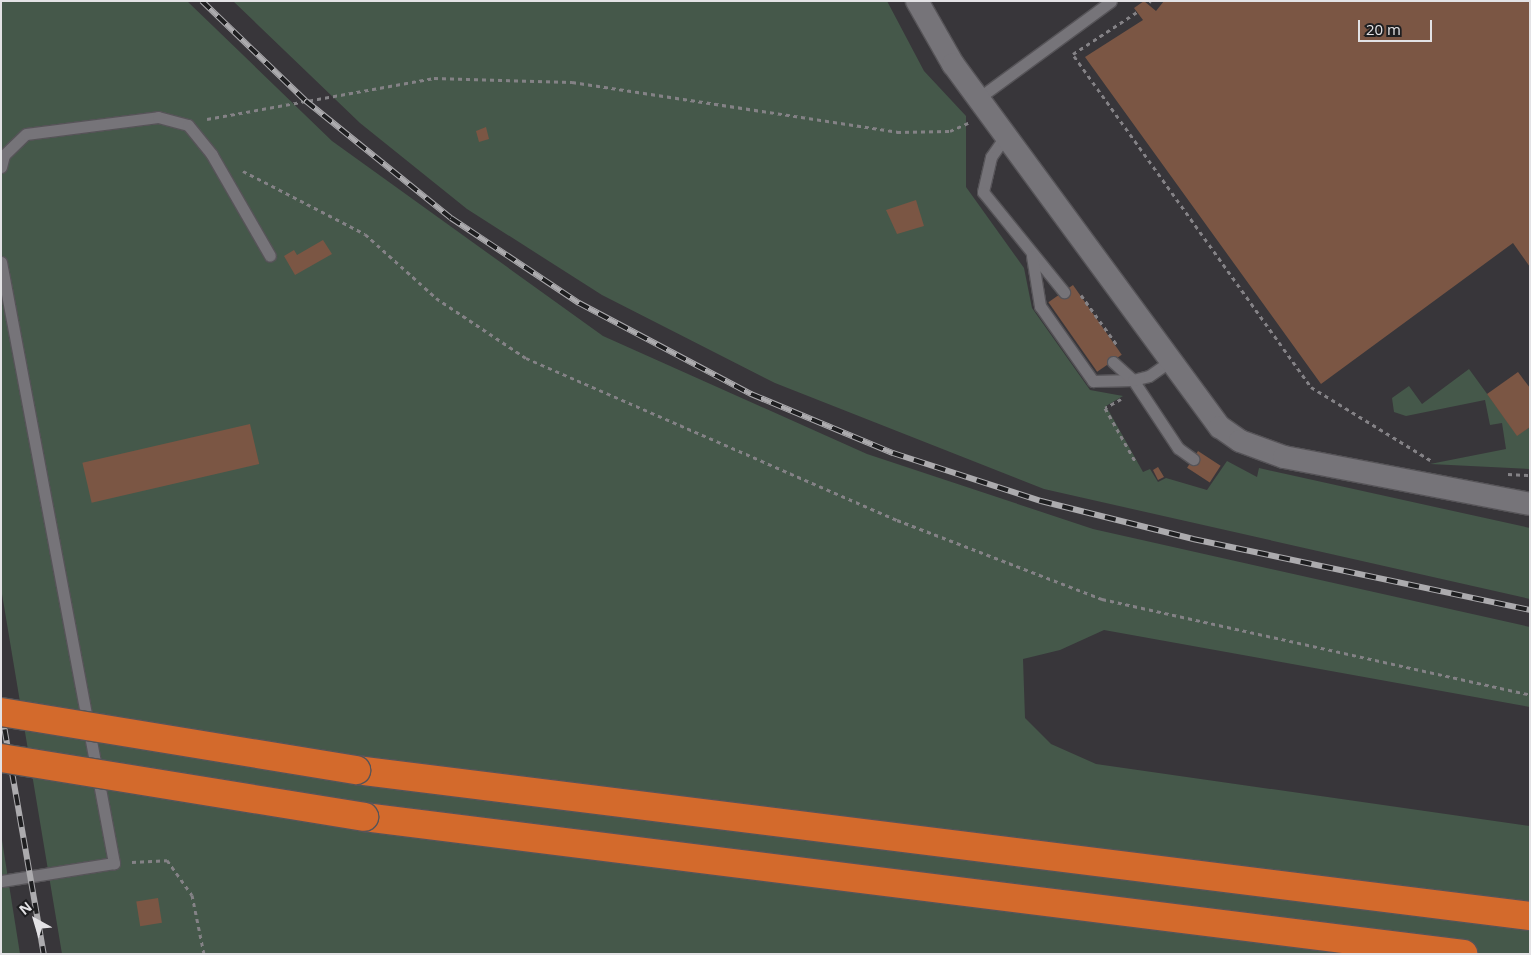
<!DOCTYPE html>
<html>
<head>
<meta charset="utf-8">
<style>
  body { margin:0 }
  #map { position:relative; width:1531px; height:955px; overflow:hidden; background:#38363a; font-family:"Open Sans",sans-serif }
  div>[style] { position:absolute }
  .green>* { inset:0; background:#45584a }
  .building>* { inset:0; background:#7b5644; transform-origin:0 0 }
  .path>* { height:3px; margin-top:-1.5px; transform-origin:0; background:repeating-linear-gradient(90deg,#848286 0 4px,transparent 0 8px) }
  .roads { filter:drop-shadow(1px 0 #565458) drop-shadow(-1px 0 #565458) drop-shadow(0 1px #565458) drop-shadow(0 -1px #565458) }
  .service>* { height:11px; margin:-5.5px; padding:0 5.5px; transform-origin:5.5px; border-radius:5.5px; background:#767479 }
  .minor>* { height:22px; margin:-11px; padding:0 11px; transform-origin:11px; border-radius:11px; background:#767479 }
  .motorway>* { height:28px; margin:-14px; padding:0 14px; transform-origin:14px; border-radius:14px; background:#d36a2c }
  .rail>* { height:5.5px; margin-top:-2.75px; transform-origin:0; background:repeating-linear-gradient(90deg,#1e1e20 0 11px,#acabae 0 22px); box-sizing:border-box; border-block:1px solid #acabae }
  .bridges { filter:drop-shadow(1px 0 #565458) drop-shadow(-1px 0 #565458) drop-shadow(0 1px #565458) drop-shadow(0 -1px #565458) }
  .motorway-bridge>* { height:28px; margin:-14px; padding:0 14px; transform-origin:14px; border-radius:14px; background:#d36a2c }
  span { translate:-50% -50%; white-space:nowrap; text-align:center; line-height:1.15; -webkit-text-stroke:4.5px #1e1e20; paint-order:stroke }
  .frame { position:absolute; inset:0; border:2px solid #e3e2e5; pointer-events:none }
  .north { position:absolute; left:10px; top:895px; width:50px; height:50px; -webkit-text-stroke:4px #1e1e20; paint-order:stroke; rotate:321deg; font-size:14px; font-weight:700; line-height:20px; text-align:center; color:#e3e2e5 }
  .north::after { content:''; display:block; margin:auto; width:18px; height:22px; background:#e3e2e5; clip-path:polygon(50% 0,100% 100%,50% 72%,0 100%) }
  .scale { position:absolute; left:1358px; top:20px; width:74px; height:22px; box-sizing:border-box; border:2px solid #e3e2e5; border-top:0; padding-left:6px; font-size:15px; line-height:18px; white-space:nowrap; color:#e3e2e5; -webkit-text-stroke:4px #1e1e20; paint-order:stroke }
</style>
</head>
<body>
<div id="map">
  <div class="green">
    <i style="clip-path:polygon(1px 1px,187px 1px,332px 141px,603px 336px,867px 454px,1093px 529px,1530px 627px,1530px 707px,1104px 630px,1060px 650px,1023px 659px,1025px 718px,1051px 744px,1096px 764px,1530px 826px,1530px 954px,62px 954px,1px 588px)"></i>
    <i style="clip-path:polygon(233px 1px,887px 1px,924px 71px,966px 116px,966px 187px,1024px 268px,1032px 308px,1090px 390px,1123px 396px,1106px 406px,1143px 472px,1150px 469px,1158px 482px,1166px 478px,1207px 490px,1227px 461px,1257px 477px,1259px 468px,1530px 528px,1530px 599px,1044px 489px,775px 383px,602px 295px,467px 209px,360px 123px)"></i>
    <i style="clip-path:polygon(1469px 369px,1517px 435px,1530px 427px,1530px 469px,1430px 464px,1506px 449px,1502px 423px,1490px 425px,1485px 400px,1406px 416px,1394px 412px,1392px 398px,1409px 386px,1422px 404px)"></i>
    <i style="clip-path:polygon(1px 834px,20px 954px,1px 954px)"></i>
  </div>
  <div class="building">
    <i style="clip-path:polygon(1144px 1px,1156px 11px,1164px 1px,1530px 1px,1530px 267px,1513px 243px,1321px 384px,1085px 57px,1143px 20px,1134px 8px)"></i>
    <i style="clip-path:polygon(486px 127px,489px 139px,479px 142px,476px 131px)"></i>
    <i style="clip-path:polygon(916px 200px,924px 226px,897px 234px,886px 210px)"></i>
    <i style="clip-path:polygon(323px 240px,332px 254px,295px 275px,284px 256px,294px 250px,297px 255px)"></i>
    <i style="left:1073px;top:285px;width:85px;height:30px;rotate:55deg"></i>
    <i style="clip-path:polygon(1518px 372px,1530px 388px,1530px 427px,1517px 436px,1487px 394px)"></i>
    <i style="left:250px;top:424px;width:41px;height:172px;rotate:77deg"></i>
    <i style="left:1198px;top:451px;width:27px;height:20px;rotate:33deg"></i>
    <i style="clip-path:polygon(1158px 467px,1164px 477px,1158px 480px,1153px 470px)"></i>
    <i style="left:158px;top:898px;width:25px;height:22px;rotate:81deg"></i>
  </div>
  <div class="path">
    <i style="left:1149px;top:2px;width:2px;rotate:-27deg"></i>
    <i style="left:1073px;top:54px;width:77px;rotate:-33.3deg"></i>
    <i style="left:1074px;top:56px;width:407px;rotate:54.4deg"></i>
    <i style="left:1311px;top:387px;width:140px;rotate:31.5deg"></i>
    <i style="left:207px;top:119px;width:231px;rotate:-10.2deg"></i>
    <i style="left:434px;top:78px;width:138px;rotate:1.7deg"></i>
    <i style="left:572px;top:82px;width:329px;rotate:8.7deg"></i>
    <i style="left:897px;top:132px;width:53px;rotate:-1.1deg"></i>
    <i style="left:950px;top:131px;width:20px;rotate:-24deg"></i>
    <i style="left:243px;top:171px;width:137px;rotate:27.3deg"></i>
    <i style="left:365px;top:234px;width:96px;rotate:42deg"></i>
    <i style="left:436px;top:298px;width:108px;rotate:33.7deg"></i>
    <i style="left:526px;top:358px;width:405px;rotate:23.6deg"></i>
    <i style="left:897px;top:520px;width:220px;rotate:21.1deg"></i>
    <i style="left:1102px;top:599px;width:439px;rotate:12.6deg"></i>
    <i style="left:1081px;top:295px;width:62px;rotate:54.2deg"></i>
    <i style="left:1121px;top:399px;width:18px;rotate:151deg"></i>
    <i style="left:1105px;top:408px;width:61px;rotate:60.5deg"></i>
    <i style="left:1508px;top:474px;width:22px;rotate:3deg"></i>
    <i style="left:132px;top:862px;width:35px;rotate:-3deg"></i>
    <i style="left:167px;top:860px;width:43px;rotate:54.5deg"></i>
    <i style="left:192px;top:895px;width:60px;rotate:78.5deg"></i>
  </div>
  <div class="roads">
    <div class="service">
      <i style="left:980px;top:97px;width:162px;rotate:-36.2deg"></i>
      <i style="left:1007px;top:134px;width:28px;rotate:125deg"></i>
      <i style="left:991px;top:157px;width:36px;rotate:103deg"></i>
      <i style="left:983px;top:192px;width:129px;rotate:51deg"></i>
      <i style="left:1px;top:167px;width:12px;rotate:-76deg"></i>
      <i style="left:4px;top:155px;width:30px;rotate:-44deg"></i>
      <i style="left:26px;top:134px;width:133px;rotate:-7.3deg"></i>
      <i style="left:158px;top:117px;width:31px;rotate:15deg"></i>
      <i style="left:188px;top:125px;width:38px;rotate:51deg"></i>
      <i style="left:212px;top:155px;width:116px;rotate:60.1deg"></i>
      <i style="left:1032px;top:256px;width:51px;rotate:80.9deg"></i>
      <i style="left:1040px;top:306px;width:92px;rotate:54.8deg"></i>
      <i style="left:1093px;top:381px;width:40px;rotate:-1.4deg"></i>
      <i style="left:1133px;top:380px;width:82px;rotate:56.5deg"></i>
      <i style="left:1178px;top:448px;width:19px;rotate:36deg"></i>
      <i style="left:1px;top:262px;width:612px;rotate:79.35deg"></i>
      <i style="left:114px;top:863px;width:114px;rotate:170.9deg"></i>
      <i style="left:1113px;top:362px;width:27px;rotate:42deg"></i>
      <i style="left:1133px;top:380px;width:16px;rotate:-14deg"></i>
      <i style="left:1149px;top:376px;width:24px;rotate:-35deg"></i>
    </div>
    <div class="minor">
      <i style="left:917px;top:1px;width:73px;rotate:60.3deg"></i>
      <i style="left:953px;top:64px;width:451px;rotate:53.7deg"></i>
      <i style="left:1220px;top:427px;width:24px;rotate:35deg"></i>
      <i style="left:1240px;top:441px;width:47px;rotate:20deg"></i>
      <i style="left:1284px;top:457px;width:250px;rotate:10.8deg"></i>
    </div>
    <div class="motorway">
      <i style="left:356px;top:770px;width:1183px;rotate:7.09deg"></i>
      <i style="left:364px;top:817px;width:1108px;rotate:7.1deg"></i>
    </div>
  </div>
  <div class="rail">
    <i style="left:202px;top:1px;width:144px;rotate:43.9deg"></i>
    <i style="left:306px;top:101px;width:186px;rotate:38.9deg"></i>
    <i style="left:451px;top:218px;width:154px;rotate:33.6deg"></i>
    <i style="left:579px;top:303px;width:195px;rotate:27.9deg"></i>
    <i style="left:751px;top:394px;width:154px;rotate:22.6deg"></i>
    <i style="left:893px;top:453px;width:156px;rotate:18deg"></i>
    <i style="left:1041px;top:501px;width:157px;rotate:14deg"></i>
    <i style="left:1193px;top:539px;width:344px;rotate:11.9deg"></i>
    <i style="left:1px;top:708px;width:250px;rotate:80.1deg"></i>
  </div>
  <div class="bridges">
    <div class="motorway-bridge">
      <i style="left:1px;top:712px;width:360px;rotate:9.3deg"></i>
      <i style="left:1px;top:758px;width:368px;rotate:9.2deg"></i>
    </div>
  </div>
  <div class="frame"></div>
  <div class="north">N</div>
  <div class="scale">20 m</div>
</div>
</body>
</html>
